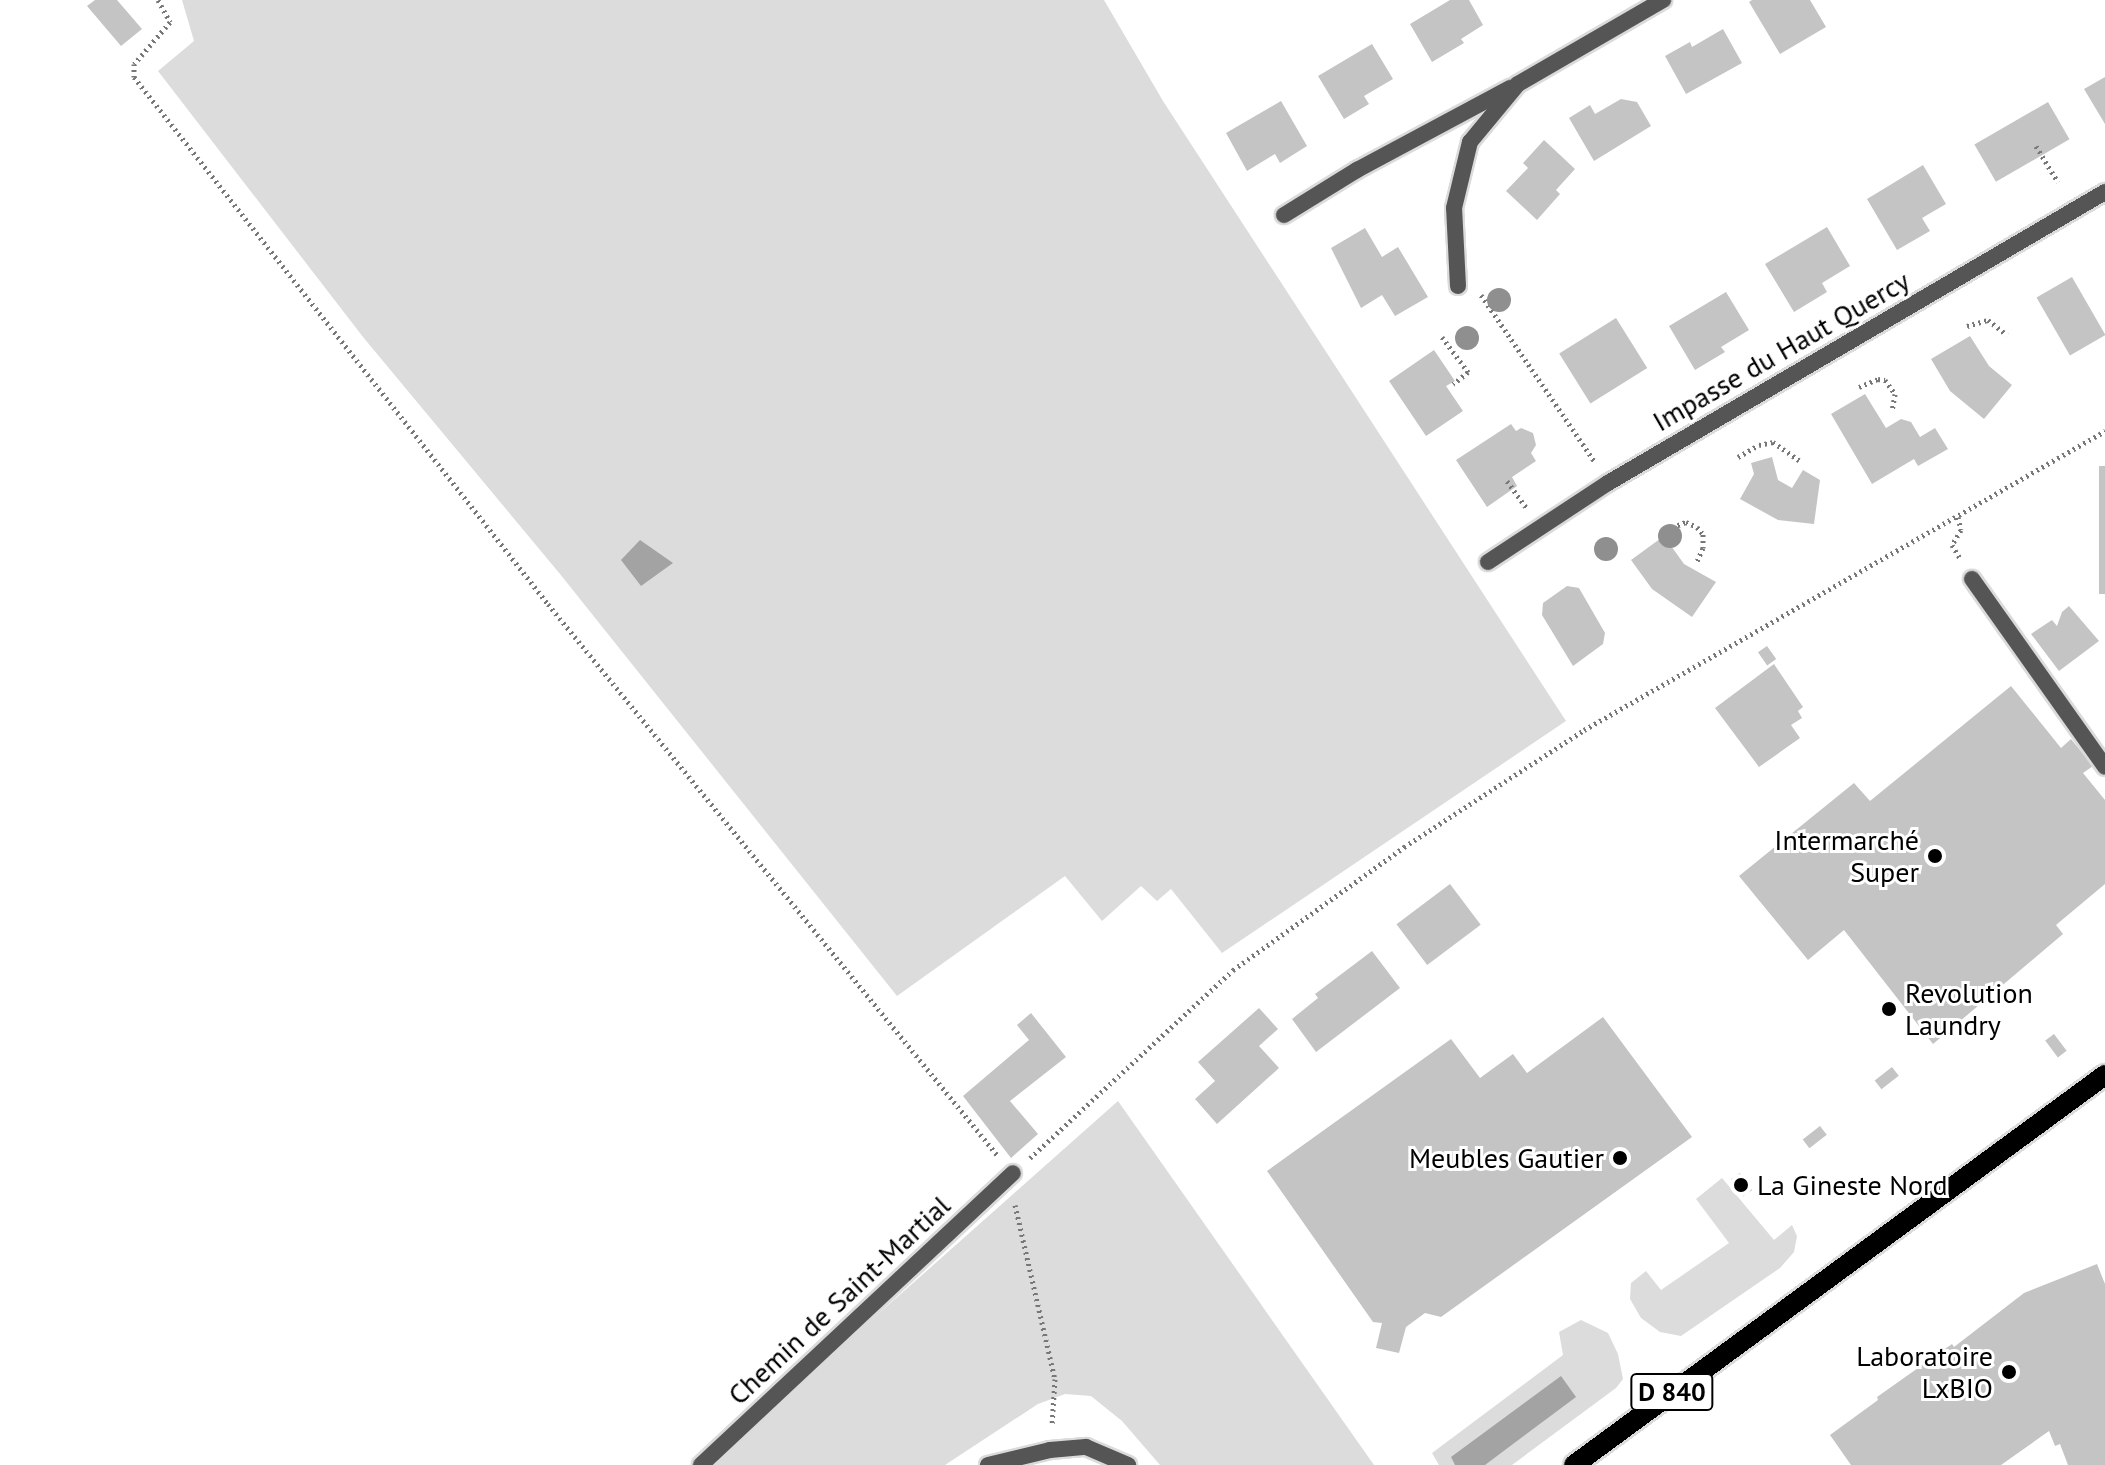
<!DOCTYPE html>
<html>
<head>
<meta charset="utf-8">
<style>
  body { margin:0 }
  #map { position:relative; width:2105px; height:1465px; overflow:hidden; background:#fff; font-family:"PT Sans",sans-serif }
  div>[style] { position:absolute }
  .green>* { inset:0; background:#dcdcdc }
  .water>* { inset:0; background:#a3a3a3 }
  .building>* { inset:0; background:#c4c4c4; transform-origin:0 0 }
  .path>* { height:5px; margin-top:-2.5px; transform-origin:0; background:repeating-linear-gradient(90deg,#777 0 2px,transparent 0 6px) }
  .roads { filter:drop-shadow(2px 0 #dbdbdb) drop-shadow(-2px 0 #dbdbdb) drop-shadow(0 2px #dbdbdb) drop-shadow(0 -2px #dbdbdb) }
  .service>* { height:16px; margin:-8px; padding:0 8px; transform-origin:8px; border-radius:8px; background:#555 }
  .minor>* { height:16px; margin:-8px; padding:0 8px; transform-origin:8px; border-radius:8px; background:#555 }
  .primary>* { height:20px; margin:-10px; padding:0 10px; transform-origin:10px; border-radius:10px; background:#000 }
  .trees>* { width:24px; height:24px; margin:-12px; border-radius:50%; background:#8f8f8f }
  .dots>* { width:22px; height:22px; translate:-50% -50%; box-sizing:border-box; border:4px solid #fff; border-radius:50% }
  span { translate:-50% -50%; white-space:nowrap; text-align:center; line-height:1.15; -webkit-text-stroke:6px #fff; paint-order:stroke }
  .shield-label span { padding:2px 6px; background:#fff; border:2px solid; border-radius:6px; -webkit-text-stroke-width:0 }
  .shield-label { font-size:26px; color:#000; font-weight:700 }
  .street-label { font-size:28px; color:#000 }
  .poi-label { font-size:28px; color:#000 }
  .right { translate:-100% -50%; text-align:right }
  .left { translate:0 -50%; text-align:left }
</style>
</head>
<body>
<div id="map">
  <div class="green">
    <i style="clip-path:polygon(182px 0,1104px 0,1163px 101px,1566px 721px,1222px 953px,1171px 889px,1157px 901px,1141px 886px,1102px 921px,1065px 876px,897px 996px,560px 574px,363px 337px,158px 71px,194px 41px)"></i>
    <i style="clip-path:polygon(1118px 1101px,1374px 1465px,1160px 1465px,1122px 1421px,1091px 1396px,1065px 1394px,1038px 1404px,945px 1465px,708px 1465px)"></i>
    <i style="clip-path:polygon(1722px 1178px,1774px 1240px,1792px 1225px,1797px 1236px,1794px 1252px,1780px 1268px,1681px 1336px,1660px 1332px,1641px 1318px,1630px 1299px,1631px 1283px,1646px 1271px,1661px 1290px,1729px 1243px,1696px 1199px)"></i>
    <i style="clip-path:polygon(1581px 1320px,1608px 1333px,1618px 1354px,1623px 1379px,1616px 1388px,1512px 1465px,1439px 1465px,1432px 1453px,1563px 1355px,1559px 1332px)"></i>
  </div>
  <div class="water">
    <i style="clip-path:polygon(640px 540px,673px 563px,641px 586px,621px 560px)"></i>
    <i style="clip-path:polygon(1561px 1376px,1576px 1397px,1485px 1465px,1455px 1465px,1451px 1457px)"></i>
  </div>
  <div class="building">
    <i style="clip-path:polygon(95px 0,117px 0,142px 29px,121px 46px,87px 6px)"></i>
    <i style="clip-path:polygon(1450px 0,1469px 0,1483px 25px,1461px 39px,1464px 43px,1432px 62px,1410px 24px)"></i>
    <i style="clip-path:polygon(1752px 0,1810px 0,1826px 27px,1780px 54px,1749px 2px)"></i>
    <i style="clip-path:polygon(1723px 29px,1742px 63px,1686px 94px,1665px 56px,1690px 42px,1692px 47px)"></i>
    <i style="clip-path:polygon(1372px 44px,1393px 79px,1364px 96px,1369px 104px,1344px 119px,1318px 76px)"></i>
    <i style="clip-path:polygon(2105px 77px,2105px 124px,2084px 89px)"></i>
    <i style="clip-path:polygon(1621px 99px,1637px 102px,1651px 126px,1594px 161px,1569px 118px,1590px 105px,1595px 114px)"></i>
    <i style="clip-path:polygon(1281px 101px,1307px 146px,1280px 163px,1275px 154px,1247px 171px,1226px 133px)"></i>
    <i style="left:2048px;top:102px;width:43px;height:85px;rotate:60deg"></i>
    <i style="clip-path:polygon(1544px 140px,1575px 169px,1556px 190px,1560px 194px,1537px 220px,1506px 191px,1528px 168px,1523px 163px)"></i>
    <i style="clip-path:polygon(1923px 165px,1946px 204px,1922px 218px,1930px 231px,1897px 250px,1867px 199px)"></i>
    <i style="clip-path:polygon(1827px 227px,1850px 266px,1822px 283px,1827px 292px,1794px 312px,1765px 264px)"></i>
    <i style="clip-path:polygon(1365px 228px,1382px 257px,1398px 247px,1428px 297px,1395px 316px,1382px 295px,1361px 308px,1331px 248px)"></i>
    <i style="left:2072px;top:277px;width:67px;height:41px;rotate:60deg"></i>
    <i style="clip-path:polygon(1726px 292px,1749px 330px,1721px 347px,1725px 352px,1695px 370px,1669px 326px)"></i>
    <i style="left:1616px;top:318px;width:59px;height:67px;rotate:58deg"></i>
    <i style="clip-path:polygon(1970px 336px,1989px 366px,2012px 385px,1984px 419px,1950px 391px,1931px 359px)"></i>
    <i style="clip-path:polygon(1434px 350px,1455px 381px,1446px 386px,1463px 411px,1426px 436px,1389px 381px)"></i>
    <i style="clip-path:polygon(1865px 394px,1886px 428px,1901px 419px,1911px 422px,1920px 437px,1935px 428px,1948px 449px,1918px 466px,1914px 459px,1872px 484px,1831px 414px)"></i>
    <i style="clip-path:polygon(1511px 424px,1516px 431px,1521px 428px,1533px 433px,1536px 445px,1531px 453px,1536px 461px,1512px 477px,1517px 486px,1487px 507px,1456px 460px)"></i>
    <i style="clip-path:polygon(1772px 457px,1778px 480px,1792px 488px,1803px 470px,1820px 480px,1814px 524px,1778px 520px,1740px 499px,1754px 474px,1751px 463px)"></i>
    <i style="left:2099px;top:466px;width:6px;height:128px"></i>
    <i style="clip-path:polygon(1664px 536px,1684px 564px,1716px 582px,1692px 617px,1652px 589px,1631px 560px)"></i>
    <i style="clip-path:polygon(1567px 586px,1579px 588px,1605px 633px,1603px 644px,1573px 666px,1542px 615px,1543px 603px)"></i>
    <i style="clip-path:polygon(2069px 606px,2099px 641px,2059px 671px,2031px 634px,2052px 620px,2057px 626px,2062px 612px)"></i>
    <i style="left:1767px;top:646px;width:16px;height:11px;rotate:55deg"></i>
    <i style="clip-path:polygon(1774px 664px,1803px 707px,1798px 711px,1802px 718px,1791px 725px,1800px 738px,1759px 767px,1715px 708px)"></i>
    <i style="clip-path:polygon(2011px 686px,2061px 748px,2071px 739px,2093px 766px,2083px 773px,2105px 800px,2105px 884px,2056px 925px,2063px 934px,1933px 1044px,1844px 930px,1808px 960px,1739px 876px,1854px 783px,1870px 801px)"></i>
    <i style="left:1450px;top:884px;width:51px;height:67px;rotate:53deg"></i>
    <i style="clip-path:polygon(1372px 951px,1400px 988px,1316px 1052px,1292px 1019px,1318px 998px,1315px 994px)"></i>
    <i style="clip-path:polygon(1259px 1008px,1278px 1029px,1259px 1046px,1279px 1068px,1217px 1124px,1195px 1099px,1215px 1081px,1198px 1062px)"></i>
    <i style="clip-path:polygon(1031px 1013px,1066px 1057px,1010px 1101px,1038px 1134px,1011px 1158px,963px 1096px,1029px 1040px,1017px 1025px)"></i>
    <i style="clip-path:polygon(1603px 1017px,1692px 1137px,1441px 1317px,1425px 1313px,1406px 1327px,1399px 1353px,1376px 1348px,1382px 1323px,1373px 1322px,1267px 1171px,1451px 1039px,1480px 1078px,1513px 1054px,1527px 1073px)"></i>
    <i style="left:2054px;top:1034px;width:21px;height:11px;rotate:53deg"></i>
    <i style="left:1892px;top:1067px;width:11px;height:22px;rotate:52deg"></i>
    <i style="left:1820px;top:1126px;width:11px;height:22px;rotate:52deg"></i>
    <i style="left:1740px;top:1173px;width:21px;height:11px;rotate:55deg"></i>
    <i style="clip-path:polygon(2097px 1264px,2105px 1284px,2105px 1465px,2068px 1465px,2060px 1444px,2055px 1446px,2049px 1431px,2001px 1465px,1851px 1465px,1830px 1435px,1878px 1400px,1877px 1397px,1952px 1344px,1954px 1347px,2024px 1293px)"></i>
  </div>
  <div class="path">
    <i style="left:158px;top:0;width:25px;rotate:61deg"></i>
    <i style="left:170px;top:22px;width:55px;rotate:130.6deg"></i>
    <i style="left:134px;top:64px;width:13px;rotate:90deg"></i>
    <i style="left:134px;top:77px;width:670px;rotate:51.85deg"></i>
    <i style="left:548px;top:604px;width:712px;rotate:50.81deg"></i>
    <i style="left:2036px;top:146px;width:42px;rotate:58.6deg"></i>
    <i style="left:1481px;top:295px;width:202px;rotate:55.7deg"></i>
    <i style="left:1967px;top:326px;width:22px;rotate:-16deg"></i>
    <i style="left:1988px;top:320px;width:24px;rotate:38deg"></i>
    <i style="left:1442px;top:337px;width:44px;rotate:53.4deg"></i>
    <i style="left:1468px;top:372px;width:19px;rotate:141deg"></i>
    <i style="left:1859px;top:387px;width:21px;rotate:-23deg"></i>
    <i style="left:1878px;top:379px;width:7px;rotate:8deg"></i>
    <i style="left:1885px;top:380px;width:17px;rotate:54deg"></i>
    <i style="left:1895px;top:394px;width:17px;rotate:100deg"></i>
    <i style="left:1738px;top:457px;width:24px;rotate:-30deg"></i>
    <i style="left:1759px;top:445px;width:14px;rotate:-12deg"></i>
    <i style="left:1773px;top:442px;width:32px;rotate:35deg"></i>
    <i style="left:1507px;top:481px;width:34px;rotate:54deg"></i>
    <i style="left:1958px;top:517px;width:13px;rotate:77deg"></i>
    <i style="left:1961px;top:530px;width:17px;rotate:121deg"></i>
    <i style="left:1952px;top:545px;width:17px;rotate:59deg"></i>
    <i style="left:1661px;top:532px;width:27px;rotate:-22deg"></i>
    <i style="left:1686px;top:522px;width:12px;rotate:24deg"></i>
    <i style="left:1697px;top:527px;width:9px;rotate:49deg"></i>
    <i style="left:1703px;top:534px;width:14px;rotate:90deg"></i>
    <i style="left:1703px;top:548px;width:17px;rotate:114deg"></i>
    <i style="left:1030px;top:1158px;width:277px;rotate:-42.8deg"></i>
    <i style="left:1233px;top:970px;width:211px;rotate:-35.7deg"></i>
    <i style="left:1404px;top:847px;width:215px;rotate:-33deg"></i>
    <i style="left:1584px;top:730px;width:601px;rotate:-29.85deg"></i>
    <i style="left:1015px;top:1205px;width:179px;rotate:77.1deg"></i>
    <i style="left:1055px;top:1379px;width:47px;rotate:93.7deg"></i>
  </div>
  <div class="roads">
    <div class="service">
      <i style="left:1972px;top:579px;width:230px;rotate:54.7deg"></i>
      <i style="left:988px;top:1465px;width:64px;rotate:-13.6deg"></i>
      <i style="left:1050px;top:1450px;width:36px;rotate:-5deg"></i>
      <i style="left:1086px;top:1447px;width:46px;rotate:23.2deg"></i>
    </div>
    <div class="minor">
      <i style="left:1284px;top:215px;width:86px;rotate:-31.7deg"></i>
      <i style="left:1357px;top:170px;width:174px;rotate:-28.2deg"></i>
      <i style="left:1458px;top:286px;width:78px;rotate:-92.9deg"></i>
      <i style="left:1454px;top:208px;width:68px;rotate:-76.4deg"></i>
      <i style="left:1470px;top:142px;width:75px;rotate:-50.4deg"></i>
      <i style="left:1518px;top:84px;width:168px;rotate:-30.1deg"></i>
      <i style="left:1488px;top:562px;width:144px;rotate:-33.4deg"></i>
      <i style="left:1608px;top:483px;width:576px;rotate:-30.35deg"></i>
      <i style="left:701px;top:1465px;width:427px;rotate:-43.1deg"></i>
    </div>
    <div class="primary">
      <i style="left:1574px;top:1465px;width:659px;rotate:-36.3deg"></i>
    </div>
  </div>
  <div class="trees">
    <i style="left:1499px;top:300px"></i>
    <i style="left:1467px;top:338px"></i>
    <i style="left:1670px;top:536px"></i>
    <i style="left:1606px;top:549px"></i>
  </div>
  <div class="dots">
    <i style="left:1935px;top:856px;background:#000"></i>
    <i style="left:1889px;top:1009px;background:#000"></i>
    <i style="left:1620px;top:1158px;background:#000"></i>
    <i style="left:1741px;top:1185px;background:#000"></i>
    <i style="left:2009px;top:1372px;background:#000"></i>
  </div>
  <div class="shield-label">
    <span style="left:1672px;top:1392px">D 840</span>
  </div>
  <div class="street-label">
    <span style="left:1781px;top:351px;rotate:-30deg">Impasse du Haut Quercy</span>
    <span style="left:839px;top:1300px;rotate:-43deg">Chemin de Saint-Martial</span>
  </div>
  <div class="poi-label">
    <span class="right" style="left:1919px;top:856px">Intermarché<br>Super</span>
    <span class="left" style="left:1905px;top:1009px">Revolution<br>Laundry</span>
    <span class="right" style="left:1604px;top:1158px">Meubles Gautier</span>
    <span class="left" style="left:1757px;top:1185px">La Gineste Nord</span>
    <span class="right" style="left:1993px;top:1372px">Laboratoire<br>LxBIO</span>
  </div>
</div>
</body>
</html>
